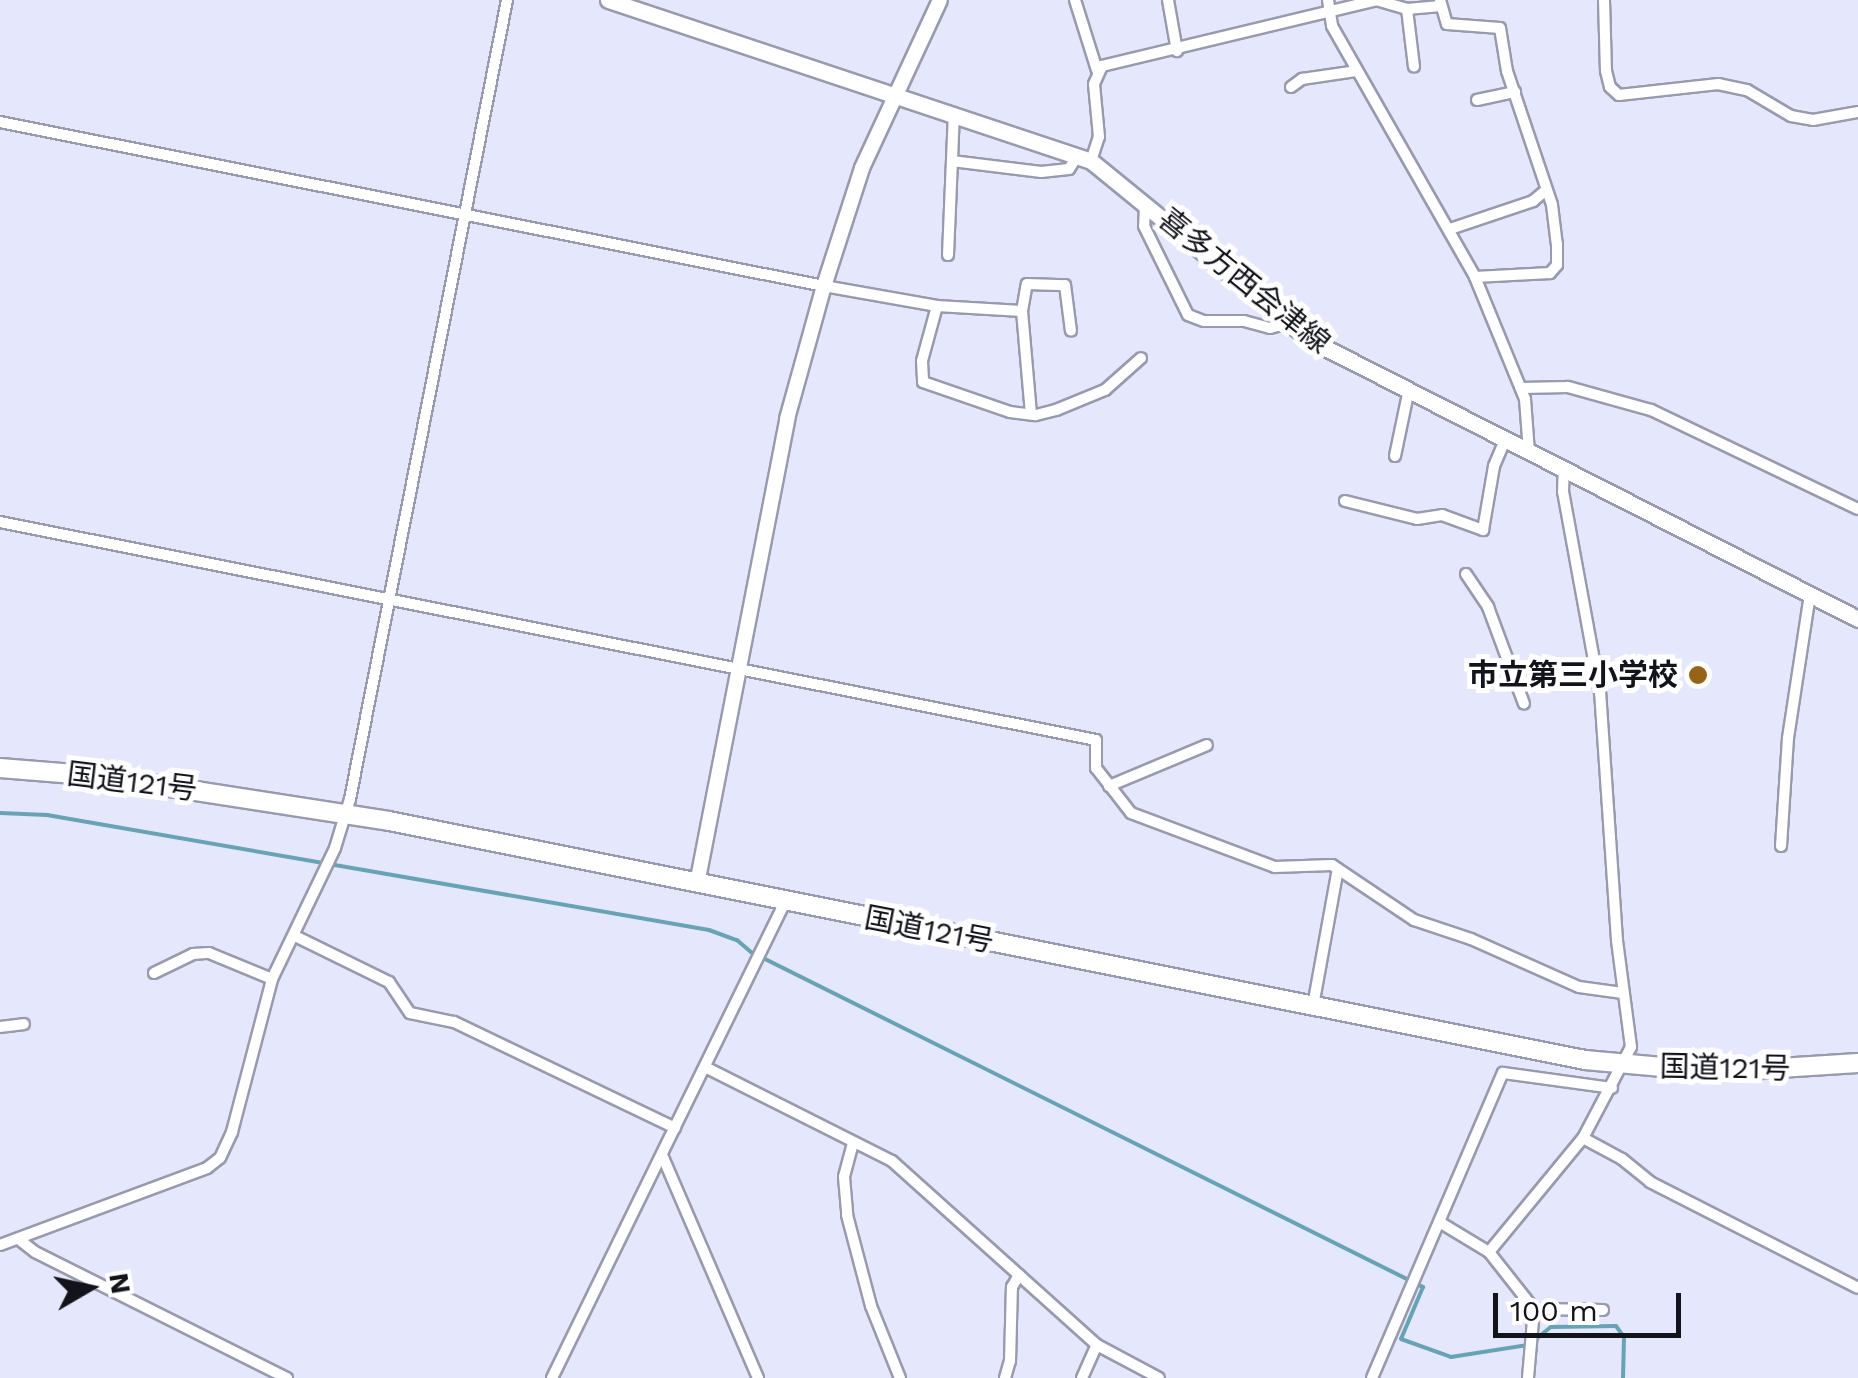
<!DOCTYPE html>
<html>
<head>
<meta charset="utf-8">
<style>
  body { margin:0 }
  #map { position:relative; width:1858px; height:1378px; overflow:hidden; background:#e5e8fc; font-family:"Work Sans","Noto Sans JP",sans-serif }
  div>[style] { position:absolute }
  .stream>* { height:4px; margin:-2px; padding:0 2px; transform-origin:2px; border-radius:2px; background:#67a3b4 }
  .roads { filter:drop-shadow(2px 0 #989aad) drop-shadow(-2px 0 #989aad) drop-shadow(0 2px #989aad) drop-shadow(0 -2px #989aad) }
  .street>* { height:10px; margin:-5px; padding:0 5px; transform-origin:5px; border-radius:5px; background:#fff }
  .secondary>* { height:14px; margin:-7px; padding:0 7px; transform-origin:7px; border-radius:7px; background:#fff }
  .primary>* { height:15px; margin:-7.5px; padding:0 7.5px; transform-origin:7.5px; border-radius:7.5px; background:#fff }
  .highway>* { height:18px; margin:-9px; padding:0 9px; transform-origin:9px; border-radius:9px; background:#fff }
  .dots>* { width:28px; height:28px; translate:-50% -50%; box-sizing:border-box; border:5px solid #fff; border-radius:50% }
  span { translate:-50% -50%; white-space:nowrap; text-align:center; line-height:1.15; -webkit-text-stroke:10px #fff; paint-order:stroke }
  .street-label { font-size:30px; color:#13141b }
  .poi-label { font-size:30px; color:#13141b; font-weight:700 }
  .right { translate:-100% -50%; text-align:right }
  .north { position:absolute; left:40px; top:1238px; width:100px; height:100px; -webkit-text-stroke:8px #fff; paint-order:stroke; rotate:81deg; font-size:28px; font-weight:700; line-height:40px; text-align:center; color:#13141b }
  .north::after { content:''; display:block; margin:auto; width:35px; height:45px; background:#13141b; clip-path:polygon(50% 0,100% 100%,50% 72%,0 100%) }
  .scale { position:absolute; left:1493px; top:1293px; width:188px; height:45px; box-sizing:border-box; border:5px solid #13141b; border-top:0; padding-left:12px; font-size:30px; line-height:35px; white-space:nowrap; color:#13141b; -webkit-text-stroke:8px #fff; paint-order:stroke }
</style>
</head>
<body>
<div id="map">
  <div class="stream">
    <i style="left:0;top:813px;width:47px;rotate:2.4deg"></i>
    <i style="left:47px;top:815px;width:672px;rotate:9.85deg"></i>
    <i style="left:709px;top:930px;width:30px;rotate:20deg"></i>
    <i style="left:737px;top:940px;width:18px;rotate:41deg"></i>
    <i style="left:751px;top:952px;width:751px;rotate:26.5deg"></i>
    <i style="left:1423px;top:1287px;width:56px;rotate:112.9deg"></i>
    <i style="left:1401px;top:1339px;width:53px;rotate:19.8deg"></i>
    <i style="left:1451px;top:1357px;width:78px;rotate:-8.9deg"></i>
    <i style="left:1536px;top:1339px;width:19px;rotate:-39deg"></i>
    <i style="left:1551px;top:1327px;width:65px;rotate:-0.9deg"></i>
    <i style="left:1616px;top:1326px;width:14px;rotate:54deg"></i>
    <i style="left:1624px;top:1337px;width:41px;rotate:91.4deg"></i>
  </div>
  <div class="roads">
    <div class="street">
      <i style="left:1075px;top:0;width:73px;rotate:72.6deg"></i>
      <i style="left:1168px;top:0;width:52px;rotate:80deg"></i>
      <i style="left:1328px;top:0;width:26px;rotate:81deg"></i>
      <i style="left:1332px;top:26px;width:289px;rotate:60.3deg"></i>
      <i style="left:1475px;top:277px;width:132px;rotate:67.7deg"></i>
      <i style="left:1525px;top:399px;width:53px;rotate:85.7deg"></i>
      <i style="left:1376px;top:0;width:32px;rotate:16deg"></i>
      <i style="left:1407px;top:9px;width:34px;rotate:-5deg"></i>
      <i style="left:1440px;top:0;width:25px;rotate:74deg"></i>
      <i style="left:1447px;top:24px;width:53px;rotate:4.3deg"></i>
      <i style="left:1500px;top:28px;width:44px;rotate:80.8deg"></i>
      <i style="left:1507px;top:71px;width:141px;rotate:71.4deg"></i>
      <i style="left:1552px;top:205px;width:39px;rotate:83deg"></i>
      <i style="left:1557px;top:244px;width:21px;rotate:90deg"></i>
      <i style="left:1557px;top:265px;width:11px;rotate:131deg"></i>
      <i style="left:1550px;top:273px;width:75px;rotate:176.9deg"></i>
      <i style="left:1604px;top:0;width:71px;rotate:88.4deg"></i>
      <i style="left:1606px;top:71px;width:16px;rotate:76deg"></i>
      <i style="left:1610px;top:87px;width:12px;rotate:42deg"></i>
      <i style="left:1619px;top:95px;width:100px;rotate:-6.3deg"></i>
      <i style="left:1718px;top:84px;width:30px;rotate:12deg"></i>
      <i style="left:1747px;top:90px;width:51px;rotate:30.6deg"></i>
      <i style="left:1791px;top:116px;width:22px;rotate:10deg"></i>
      <i style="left:1813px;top:120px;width:46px;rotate:-10.1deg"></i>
      <i style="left:1407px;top:9px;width:58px;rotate:83.1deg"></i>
      <i style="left:1291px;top:87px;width:14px;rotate:-36deg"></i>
      <i style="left:1302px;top:79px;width:56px;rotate:-8.3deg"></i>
      <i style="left:1477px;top:100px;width:39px;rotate:-12deg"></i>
      <i style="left:0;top:122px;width:840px;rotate:11.26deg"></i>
      <i style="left:824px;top:286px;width:115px;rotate:10deg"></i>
      <i style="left:937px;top:306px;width:85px;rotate:3.4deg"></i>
      <i style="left:952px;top:161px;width:90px;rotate:7deg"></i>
      <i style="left:1041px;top:172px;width:28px;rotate:-6deg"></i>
      <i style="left:1069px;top:169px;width:15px;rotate:-58deg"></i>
      <i style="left:1091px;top:161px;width:25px;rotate:-72deg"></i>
      <i style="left:1099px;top:137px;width:53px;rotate:-95.4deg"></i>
      <i style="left:1094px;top:84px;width:20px;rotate:-66deg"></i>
      <i style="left:1102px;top:66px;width:283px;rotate:-13.5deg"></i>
      <i style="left:1145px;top:203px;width:23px;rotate:92deg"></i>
      <i style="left:1144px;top:226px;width:99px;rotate:63.7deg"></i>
      <i style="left:1188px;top:315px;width:17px;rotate:21deg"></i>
      <i style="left:1204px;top:321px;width:40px"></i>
      <i style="left:1244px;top:321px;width:27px;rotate:15deg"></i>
      <i style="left:1270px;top:328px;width:20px;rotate:-15deg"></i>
      <i style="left:1450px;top:229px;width:88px;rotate:-18.6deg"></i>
      <i style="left:1533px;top:201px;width:17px;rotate:-40deg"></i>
      <i style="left:948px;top:255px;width:142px;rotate:-87.6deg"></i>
      <i style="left:937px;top:306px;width:57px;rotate:105.3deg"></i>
      <i style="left:922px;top:361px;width:21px;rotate:87deg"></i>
      <i style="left:923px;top:382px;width:92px;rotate:19deg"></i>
      <i style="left:1010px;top:412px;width:26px;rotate:7deg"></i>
      <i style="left:1036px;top:415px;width:21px;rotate:-14deg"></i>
      <i style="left:1056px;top:410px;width:53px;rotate:-22.2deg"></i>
      <i style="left:1105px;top:390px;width:48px;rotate:-41.6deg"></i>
      <i style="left:1521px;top:388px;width:47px;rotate:-1.2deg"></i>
      <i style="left:1568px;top:387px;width:86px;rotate:15.5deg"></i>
      <i style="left:1651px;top:410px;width:229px;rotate:25.6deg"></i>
      <i style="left:1031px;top:414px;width:103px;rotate:-95deg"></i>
      <i style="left:1022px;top:311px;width:27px;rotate:-80deg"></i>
      <i style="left:1027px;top:284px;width:38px;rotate:2deg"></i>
      <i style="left:1065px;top:285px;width:46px;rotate:82.6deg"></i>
      <i style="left:1395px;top:456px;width:68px;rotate:-78.2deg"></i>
      <i style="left:1345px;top:501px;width:74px;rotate:14deg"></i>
      <i style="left:1417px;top:519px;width:25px;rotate:-9deg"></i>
      <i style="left:1442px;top:515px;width:44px;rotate:20.1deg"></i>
      <i style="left:1483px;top:530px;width:65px;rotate:-80.2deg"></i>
      <i style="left:1494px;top:466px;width:28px;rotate:-67deg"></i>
      <i style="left:0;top:522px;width:1117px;rotate:11.25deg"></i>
      <i style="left:1096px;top:740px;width:28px;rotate:90deg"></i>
      <i style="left:1096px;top:768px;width:57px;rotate:52.1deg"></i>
      <i style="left:1131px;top:813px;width:154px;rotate:20.6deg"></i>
      <i style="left:1275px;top:867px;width:57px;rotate:-2deg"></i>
      <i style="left:1332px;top:865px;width:99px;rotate:33.9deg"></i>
      <i style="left:1414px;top:920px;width:60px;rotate:18.4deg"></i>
      <i style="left:1471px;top:939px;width:118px;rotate:24deg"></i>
      <i style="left:1579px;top:987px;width:44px;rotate:7.8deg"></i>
      <i style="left:1466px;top:574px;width:40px;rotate:56deg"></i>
      <i style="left:1488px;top:607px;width:103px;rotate:69.6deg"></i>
      <i style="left:1109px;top:786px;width:106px;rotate:-22.7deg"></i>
      <i style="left:1781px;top:846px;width:108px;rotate:-86.3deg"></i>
      <i style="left:1788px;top:738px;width:145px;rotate:-81.3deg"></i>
      <i style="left:295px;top:936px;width:105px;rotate:26.1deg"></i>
      <i style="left:389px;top:982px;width:37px;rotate:56deg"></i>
      <i style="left:410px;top:1013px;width:45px;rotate:11.6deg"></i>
      <i style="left:454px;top:1022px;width:245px;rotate:25.6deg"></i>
      <i style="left:154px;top:973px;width:43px;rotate:-26deg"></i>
      <i style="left:193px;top:954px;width:16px;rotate:-4deg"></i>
      <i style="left:209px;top:953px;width:68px;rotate:22.4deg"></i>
      <i style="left:1313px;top:1006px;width:139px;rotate:-79.7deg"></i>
      <i style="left:0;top:1027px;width:24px;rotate:-7deg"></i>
      <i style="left:705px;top:1067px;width:209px;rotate:26.7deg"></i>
      <i style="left:892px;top:1161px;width:275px;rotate:41.9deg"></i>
      <i style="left:1097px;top:1345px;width:70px;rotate:28deg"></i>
      <i style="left:1583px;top:1138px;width:44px;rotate:28.3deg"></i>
      <i style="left:1622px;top:1159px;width:36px;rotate:39deg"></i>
      <i style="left:1650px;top:1182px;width:233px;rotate:27deg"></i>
      <i style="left:853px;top:1143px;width:35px;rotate:105deg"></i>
      <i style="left:844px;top:1177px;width:38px;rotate:85deg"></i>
      <i style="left:847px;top:1215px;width:94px;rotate:75.2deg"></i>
      <i style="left:871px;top:1306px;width:78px;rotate:68.1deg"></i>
      <i style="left:662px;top:1155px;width:243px;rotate:66.7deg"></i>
      <i style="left:1441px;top:1223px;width:56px;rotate:31.1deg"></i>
      <i style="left:1489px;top:1252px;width:73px;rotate:51.7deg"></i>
      <i style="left:1534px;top:1309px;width:69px;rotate:95deg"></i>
      <i style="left:21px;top:1241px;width:18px;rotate:38deg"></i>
      <i style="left:35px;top:1252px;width:282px;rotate:26.6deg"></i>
      <i style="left:0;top:1245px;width:221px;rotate:-20.4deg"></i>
      <i style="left:207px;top:1168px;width:16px;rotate:-38deg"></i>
      <i style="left:220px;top:1158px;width:29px;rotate:-65deg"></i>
      <i style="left:232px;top:1132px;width:158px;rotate:-75.3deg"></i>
      <i style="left:272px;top:979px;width:145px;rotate:-64.3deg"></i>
      <i style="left:335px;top:848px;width:51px;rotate:-73deg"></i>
      <i style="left:350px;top:799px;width:814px;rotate:-78.88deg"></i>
      <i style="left:1489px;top:1252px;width:148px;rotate:-50.5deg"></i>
      <i style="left:1583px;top:1138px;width:103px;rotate:-62.2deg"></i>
      <i style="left:1631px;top:1047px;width:108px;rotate:-97.5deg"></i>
      <i style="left:1617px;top:940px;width:248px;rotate:-93.9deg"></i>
      <i style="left:1600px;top:693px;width:204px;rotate:-100.4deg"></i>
      <i style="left:1563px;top:492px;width:24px;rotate:-88deg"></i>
      <i style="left:1534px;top:1309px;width:69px;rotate:0.8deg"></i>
      <i style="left:552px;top:1378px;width:530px;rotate:-63.92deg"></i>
      <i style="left:1005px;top:1378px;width:18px;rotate:-74deg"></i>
      <i style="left:1010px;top:1361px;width:74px;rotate:-88.5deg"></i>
      <i style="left:1012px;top:1287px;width:14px;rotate:-60deg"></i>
      <i style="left:1082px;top:1378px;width:36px;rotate:-66deg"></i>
      <i style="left:1372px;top:1378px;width:332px;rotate:-66.8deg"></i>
      <i style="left:1503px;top:1073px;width:110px;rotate:7.8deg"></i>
    </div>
    <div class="secondary">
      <i style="left:697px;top:884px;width:474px;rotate:-79deg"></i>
      <i style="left:787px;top:419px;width:138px;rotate:-74.5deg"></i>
      <i style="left:824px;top:286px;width:124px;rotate:-72.1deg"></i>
      <i style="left:862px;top:168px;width:185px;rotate:-65.1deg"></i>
    </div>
    <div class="primary">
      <i style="left:608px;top:0;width:509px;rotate:18.43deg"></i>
      <i style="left:1091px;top:161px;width:285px;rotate:39.2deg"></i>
      <i style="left:1312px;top:341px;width:613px;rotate:26.98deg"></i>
    </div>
    <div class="highway">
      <i style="left:0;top:768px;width:99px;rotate:4.6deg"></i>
      <i style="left:99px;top:776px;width:293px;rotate:8.8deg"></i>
      <i style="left:389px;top:821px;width:1220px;rotate:11.3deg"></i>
      <i style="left:1585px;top:1060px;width:133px;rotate:5.2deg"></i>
      <i style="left:1717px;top:1072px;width:141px;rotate:-3.7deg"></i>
    </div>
  </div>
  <div class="dots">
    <i style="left:1698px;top:675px;background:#966317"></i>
  </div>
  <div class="street-label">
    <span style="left:1244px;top:281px;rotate:39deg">喜多方西会津線</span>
    <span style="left:132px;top:782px;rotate:7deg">国道121号</span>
    <span style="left:929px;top:930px;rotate:11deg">国道121号</span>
    <span style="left:1725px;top:1068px;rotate:1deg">国道121号</span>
  </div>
  <div class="poi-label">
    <span class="right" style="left:1678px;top:675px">市立第三小学校</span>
  </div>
  <div class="north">N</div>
  <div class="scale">100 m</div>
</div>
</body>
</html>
